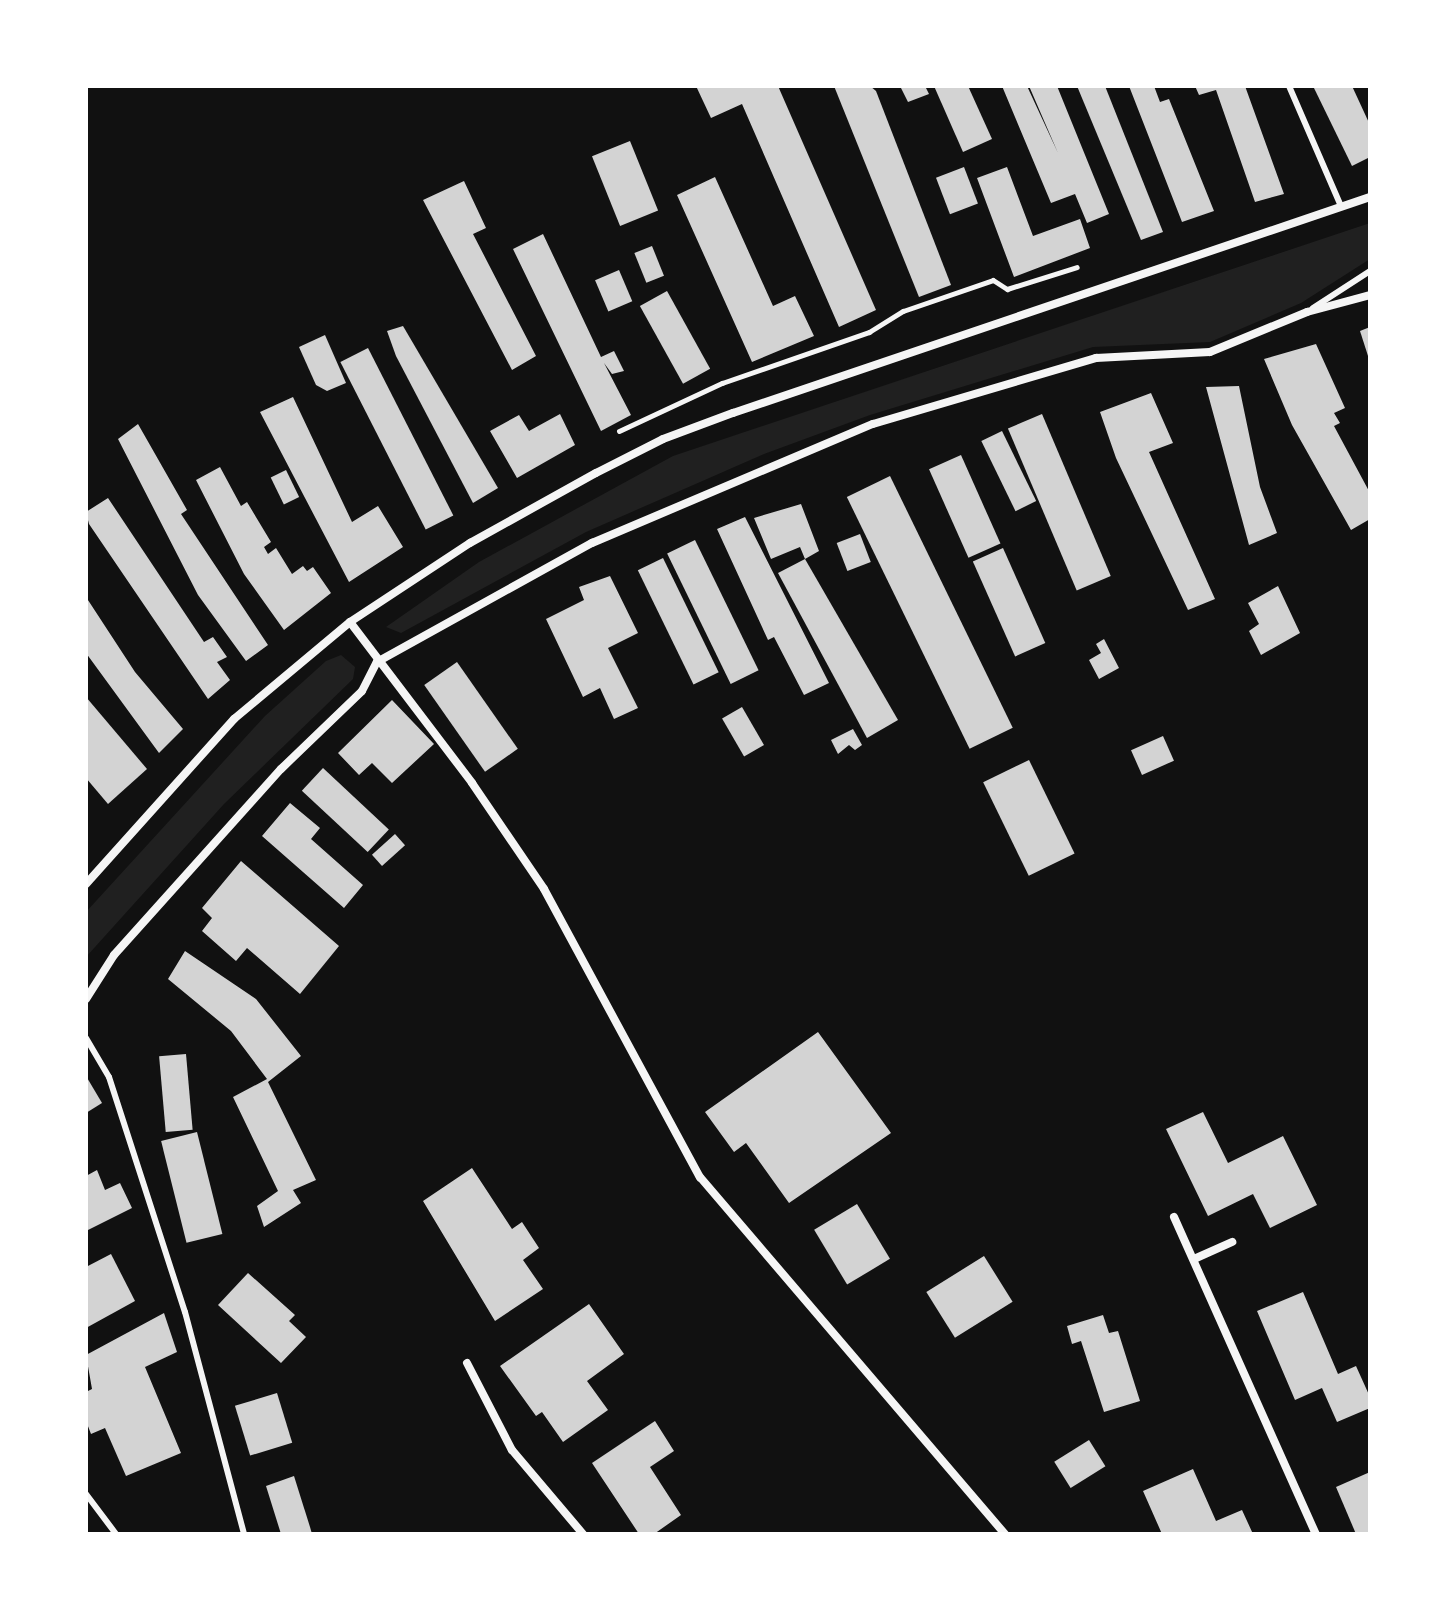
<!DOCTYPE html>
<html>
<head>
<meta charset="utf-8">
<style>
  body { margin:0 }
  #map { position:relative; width:1456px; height:1620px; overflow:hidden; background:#111; font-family:Barlow,sans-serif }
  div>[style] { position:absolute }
  .green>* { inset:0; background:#202020 }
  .building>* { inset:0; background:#d3d3d3; transform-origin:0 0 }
  .path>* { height:5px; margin:-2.5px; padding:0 2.5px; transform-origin:2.5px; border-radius:2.5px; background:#f5f5f5 }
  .service>* { height:6px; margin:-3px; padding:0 3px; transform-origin:3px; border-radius:3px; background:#f5f5f5 }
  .minor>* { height:8px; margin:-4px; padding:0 4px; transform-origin:4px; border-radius:4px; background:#f5f5f5 }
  span { translate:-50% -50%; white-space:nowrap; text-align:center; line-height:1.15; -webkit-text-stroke:8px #fff; paint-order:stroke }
  .frame { position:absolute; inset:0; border:88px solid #fff; pointer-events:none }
</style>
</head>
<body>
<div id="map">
  <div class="green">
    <i style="clip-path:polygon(1370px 223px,1370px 259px,1301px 303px,1210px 342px,1093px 347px,870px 415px,764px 454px,586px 532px,401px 633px,386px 627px,479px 562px,673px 456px)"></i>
    <i style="clip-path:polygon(341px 655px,355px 667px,353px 679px,224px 804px,86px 957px,86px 912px,265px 716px,326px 661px)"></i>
  </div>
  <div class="building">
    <i style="clip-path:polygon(696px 86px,778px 86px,876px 310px,839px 327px,742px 104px,711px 118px)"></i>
    <i style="clip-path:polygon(834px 86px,870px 86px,876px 91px,951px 285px,919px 297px)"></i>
    <i style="clip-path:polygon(900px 86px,925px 86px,929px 94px,908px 102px)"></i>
    <i style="clip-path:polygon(934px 86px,968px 86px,992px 139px,963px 152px)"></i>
    <i style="clip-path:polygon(1002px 86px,1027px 86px,1058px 153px,1029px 86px,1057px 86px,1109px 214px,1087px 223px,1075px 194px,1051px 203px)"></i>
    <i style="clip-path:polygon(1077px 86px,1105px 86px,1163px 232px,1141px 240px)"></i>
    <i style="clip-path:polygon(1129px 86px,1154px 86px,1160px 102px,1169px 99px,1214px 211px,1182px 222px)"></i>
    <i style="clip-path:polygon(1195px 86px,1245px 86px,1284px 194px,1255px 202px,1216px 90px,1199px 95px)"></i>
    <i style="clip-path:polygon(1313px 86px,1352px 86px,1370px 125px,1370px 157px,1352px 166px)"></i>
    <i style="left:630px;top:141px;width:75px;height:41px;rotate:68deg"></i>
    <i style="left:964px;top:167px;width:39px;height:30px;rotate:69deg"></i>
    <i style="clip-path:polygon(1007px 167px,1033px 236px,1080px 219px,1090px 248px,1014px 277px,977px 178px)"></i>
    <i style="clip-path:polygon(715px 177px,773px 306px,795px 296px,814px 336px,752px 362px,677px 195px)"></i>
    <i style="clip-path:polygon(464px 181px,486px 228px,473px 234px,536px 356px,512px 370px,423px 200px)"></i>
    <i style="clip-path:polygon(543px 234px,601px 357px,614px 351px,624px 371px,612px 374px,604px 363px,631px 415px,601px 431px,513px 249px)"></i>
    <i style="left:652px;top:246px;width:32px;height:19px;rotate:68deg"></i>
    <i style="left:619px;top:270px;width:34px;height:26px;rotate:67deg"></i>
    <i style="left:667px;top:291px;width:89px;height:31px;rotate:61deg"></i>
    <i style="clip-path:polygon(403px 326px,498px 488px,473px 503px,396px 356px,387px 331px)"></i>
    <i style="clip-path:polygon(1370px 327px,1370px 359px,1369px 359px,1360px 331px)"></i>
    <i style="clip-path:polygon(325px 335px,346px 383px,327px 391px,316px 385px,299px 347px)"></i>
    <i style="clip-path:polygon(1316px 344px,1345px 408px,1334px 413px,1340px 423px,1334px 426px,1370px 493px,1370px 519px,1351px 530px,1292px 425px,1264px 359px)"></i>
    <i style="left:368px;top:348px;width:188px;height:31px;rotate:63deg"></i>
    <i style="clip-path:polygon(1239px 386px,1260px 487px,1277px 533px,1249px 545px,1206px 387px)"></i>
    <i style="clip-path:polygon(1151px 393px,1173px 443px,1149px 452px,1215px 599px,1188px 610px,1116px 458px,1100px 412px)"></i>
    <i style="clip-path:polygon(293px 397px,352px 522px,378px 506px,403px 547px,349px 582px,260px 412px)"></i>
    <i style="clip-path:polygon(560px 414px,575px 445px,517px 478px,490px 431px,519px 415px,529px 431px)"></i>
    <i style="left:1042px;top:414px;width:176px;height:37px;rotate:67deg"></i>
    <i style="clip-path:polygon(138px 424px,187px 510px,181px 514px,268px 645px,246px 661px,198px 595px,118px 439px)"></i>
    <i style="left:1002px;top:431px;width:78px;height:23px;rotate:64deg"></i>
    <i style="left:961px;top:455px;width:97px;height:35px;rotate:66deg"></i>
    <i style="clip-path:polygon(220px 467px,241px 506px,247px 502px,271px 542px,264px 547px,268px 554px,276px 548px,292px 574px,303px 566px,307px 571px,313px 567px,331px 593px,284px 630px,244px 574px,196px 480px)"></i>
    <i style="left:286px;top:470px;width:30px;height:17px;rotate:64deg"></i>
    <i style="left:890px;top:476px;width:280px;height:48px;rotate:64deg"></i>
    <i style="clip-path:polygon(108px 498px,204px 642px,213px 637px,227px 657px,217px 662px,230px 680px,208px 699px,89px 524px,86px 512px)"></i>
    <i style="clip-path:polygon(801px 504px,819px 551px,805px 559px,800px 547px,771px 559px,754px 518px)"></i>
    <i style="clip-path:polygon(745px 517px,829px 683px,804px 695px,774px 637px,768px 640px,717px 529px)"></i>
    <i style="left:860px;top:534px;width:30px;height:25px;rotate:69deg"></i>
    <i style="left:695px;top:540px;width:145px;height:31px;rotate:64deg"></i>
    <i style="left:1003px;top:548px;width:104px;height:33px;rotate:66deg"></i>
    <i style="left:663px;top:558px;width:127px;height:28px;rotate:64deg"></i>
    <i style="clip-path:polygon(805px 559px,898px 720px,867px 738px,778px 573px)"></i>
    <i style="clip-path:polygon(610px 576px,638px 633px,608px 648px,638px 708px,614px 719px,600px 688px,583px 697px,546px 619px,584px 600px,579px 587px)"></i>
    <i style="clip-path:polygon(1278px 586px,1300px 633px,1261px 655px,1249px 631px,1259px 624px,1248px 603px)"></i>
    <i style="clip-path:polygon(86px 597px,135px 672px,183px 729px,159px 753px,86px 653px)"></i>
    <i style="clip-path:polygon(1104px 639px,1119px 668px,1099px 679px,1089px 660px,1101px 653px,1096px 644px)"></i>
    <i style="left:457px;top:662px;width:106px;height:40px;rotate:55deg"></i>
    <i style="clip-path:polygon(86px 697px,147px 769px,108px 804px,86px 778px)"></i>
    <i style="clip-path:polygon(392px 700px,434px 744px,392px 783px,372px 763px,359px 775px,338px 753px)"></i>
    <i style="left:742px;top:707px;width:44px;height:23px;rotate:60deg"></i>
    <i style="clip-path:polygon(853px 729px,862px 745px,855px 750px,849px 745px,838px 754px,831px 740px)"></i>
    <i style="left:1163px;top:736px;width:27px;height:35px;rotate:66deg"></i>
    <i style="left:1029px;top:760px;width:104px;height:51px;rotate:64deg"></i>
    <i style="left:323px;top:768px;width:90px;height:31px;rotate:43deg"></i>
    <i style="clip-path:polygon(290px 803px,320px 828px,311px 839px,363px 885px,344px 908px,262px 836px)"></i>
    <i style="left:395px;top:834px;width:15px;height:31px;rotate:48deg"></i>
    <i style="clip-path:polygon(241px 861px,339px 946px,300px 994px,247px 948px,236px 961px,202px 931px,212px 918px,202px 908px)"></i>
    <i style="clip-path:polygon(185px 951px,256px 999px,301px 1056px,268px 1082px,316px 1180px,293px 1190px,301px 1203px,264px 1227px,257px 1206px,278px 1191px,233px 1097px,267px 1079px,231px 1031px,168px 979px)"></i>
    <i style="clip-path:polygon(818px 1032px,891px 1133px,789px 1203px,746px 1143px,734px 1152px,705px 1112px)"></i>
    <i style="left:186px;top:1054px;width:76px;height:27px;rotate:85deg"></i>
    <i style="clip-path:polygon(86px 1076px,102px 1103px,86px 1113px)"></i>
    <i style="clip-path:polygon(1203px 1112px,1228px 1163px,1283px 1136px,1317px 1205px,1270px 1228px,1253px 1194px,1208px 1216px,1166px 1129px)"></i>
    <i style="left:197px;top:1132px;width:105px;height:37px;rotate:76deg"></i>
    <i style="clip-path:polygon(472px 1168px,512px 1229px,522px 1222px,539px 1248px,523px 1260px,543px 1289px,495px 1321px,423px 1201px)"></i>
    <i style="clip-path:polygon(97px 1170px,105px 1190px,120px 1183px,132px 1208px,86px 1231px,86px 1176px)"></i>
    <i style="left:857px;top:1204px;width:64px;height:50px;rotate:59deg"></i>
    <i style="clip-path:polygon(111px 1254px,135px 1301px,86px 1328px,86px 1267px)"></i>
    <i style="left:984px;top:1256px;width:54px;height:68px;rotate:58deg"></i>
    <i style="clip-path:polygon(248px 1273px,295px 1315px,289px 1321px,306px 1337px,281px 1363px,218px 1305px)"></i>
    <i style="clip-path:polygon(1303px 1292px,1338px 1374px,1356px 1366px,1370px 1397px,1370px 1408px,1337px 1422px,1322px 1388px,1295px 1400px,1257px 1311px)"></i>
    <i style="clip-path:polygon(589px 1304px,624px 1354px,587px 1381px,608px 1410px,563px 1442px,542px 1412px,536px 1416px,500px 1366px)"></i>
    <i style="clip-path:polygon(164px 1313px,177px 1352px,145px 1367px,181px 1453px,126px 1476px,105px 1428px,91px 1434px,86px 1421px,86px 1392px,92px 1389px,86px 1355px)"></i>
    <i style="clip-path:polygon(1103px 1315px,1109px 1333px,1118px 1331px,1140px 1401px,1104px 1412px,1081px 1341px,1072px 1344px,1067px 1326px)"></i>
    <i style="left:277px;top:1393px;width:52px;height:44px;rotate:73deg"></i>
    <i style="clip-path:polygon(655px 1421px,674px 1451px,650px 1467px,681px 1515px,654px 1534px,639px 1534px,592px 1463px)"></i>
    <i style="left:1089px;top:1440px;width:31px;height:41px;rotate:58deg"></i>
    <i style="clip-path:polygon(1193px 1469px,1216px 1521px,1242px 1510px,1253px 1534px,1162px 1534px,1143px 1491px)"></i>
    <i style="clip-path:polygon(1370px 1472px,1370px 1534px,1356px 1534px,1336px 1487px)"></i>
    <i style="clip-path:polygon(294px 1476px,310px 1527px,312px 1534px,281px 1534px,266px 1486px)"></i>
  </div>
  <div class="path">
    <i style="left:619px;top:431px;width:114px;rotate:-25deg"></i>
    <i style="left:722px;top:383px;width:156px;rotate:-19.1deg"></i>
    <i style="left:869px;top:332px;width:40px;rotate:-32deg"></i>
    <i style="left:903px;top:311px;width:95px;rotate:-19deg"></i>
    <i style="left:993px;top:280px;width:17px;rotate:33deg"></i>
    <i style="left:1007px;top:289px;width:73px;rotate:-17.4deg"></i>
  </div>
  <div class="service">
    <i style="left:1289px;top:86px;width:131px;rotate:66.6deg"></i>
    <i style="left:1313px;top:308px;width:68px;rotate:-33deg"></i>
    <i style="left:86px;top:1038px;width:45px;rotate:59.5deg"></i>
    <i style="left:109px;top:1077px;width:247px;rotate:72.1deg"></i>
    <i style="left:185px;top:1312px;width:230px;rotate:75.1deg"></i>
    <i style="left:86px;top:1494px;width:50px;rotate:53.1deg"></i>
  </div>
  <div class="minor">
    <i style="left:350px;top:622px;width:202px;rotate:52.8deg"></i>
    <i style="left:472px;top:783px;width:128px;rotate:55.8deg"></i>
    <i style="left:544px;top:889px;width:328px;rotate:61.6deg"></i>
    <i style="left:700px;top:1177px;width:470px;rotate:49.5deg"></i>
    <i style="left:86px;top:884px;width:222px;rotate:-48.1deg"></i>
    <i style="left:234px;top:719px;width:151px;rotate:-39.9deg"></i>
    <i style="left:350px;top:622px;width:144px;rotate:-33.4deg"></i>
    <i style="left:470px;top:543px;width:144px;rotate:-29.1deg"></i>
    <i style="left:596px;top:473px;width:75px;rotate:-26.9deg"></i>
    <i style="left:663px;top:439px;width:75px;rotate:-20.4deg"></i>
    <i style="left:733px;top:413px;width:673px;rotate:-18.73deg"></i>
    <i style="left:86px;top:999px;width:52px;rotate:-57.5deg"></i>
    <i style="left:114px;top:955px;width:250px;rotate:-48.1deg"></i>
    <i style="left:281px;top:769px;width:112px;rotate:-43.9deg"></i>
    <i style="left:362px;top:691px;width:33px;rotate:-63deg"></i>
    <i style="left:377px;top:662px;width:246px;rotate:-29deg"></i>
    <i style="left:592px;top:543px;width:305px;rotate:-23deg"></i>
    <i style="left:873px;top:424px;width:233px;rotate:-16.5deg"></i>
    <i style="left:1096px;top:358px;width:114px;rotate:-3deg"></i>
    <i style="left:1210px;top:352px;width:105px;rotate:-22.4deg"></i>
    <i style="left:1307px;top:312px;width:65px;rotate:-15.1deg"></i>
    <i style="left:1174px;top:1217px;width:347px;rotate:65.9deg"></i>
    <i style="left:1194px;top:1259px;width:42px;rotate:-24.1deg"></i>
    <i style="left:467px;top:1363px;width:98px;rotate:62.7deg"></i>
    <i style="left:512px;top:1450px;width:110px;rotate:49.8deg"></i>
  </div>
  <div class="frame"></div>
</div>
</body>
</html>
